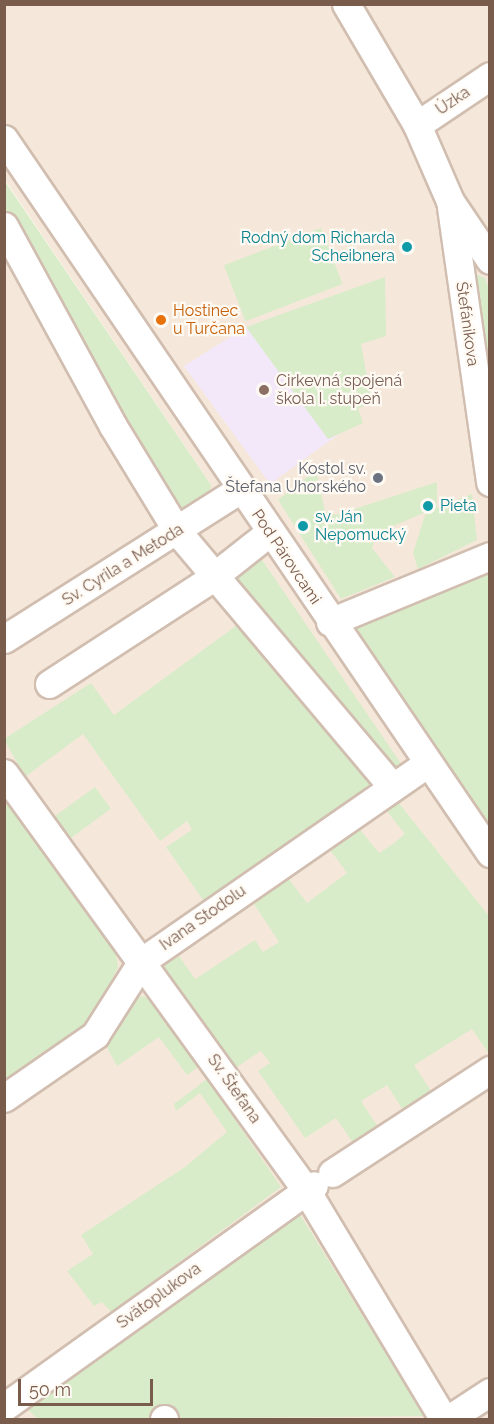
<!DOCTYPE html>
<html>
<head>
<meta charset="utf-8">
<style>
  body { margin:0 }
  #map { position:relative; width:494px; height:1424px; overflow:hidden; background:#fdf6ec; font-family:Raleway,sans-serif }
  div>[style] { position:absolute }
  .residential>* { inset:0; background:#f5e8da }
  .education>* { inset:0; background:#f3e8fa }
  .green>* { inset:0; background:#d8ecc9; transform-origin:0 0 }
  .roads { filter:drop-shadow(2px 0 #d1beb0) drop-shadow(-2px 0 #d1beb0) drop-shadow(0 2px #d1beb0) drop-shadow(0 -2px #d1beb0) }
  .minor>* { height:27px; margin:-13.5px; padding:0 13.5px; transform-origin:13.5px; border-radius:13.5px; background:#fff }
  .dots>* { width:16px; height:16px; translate:-50% -50%; box-sizing:border-box; border:3px solid #fffaf3; border-radius:50% }
  span { translate:-50% -50%; white-space:nowrap; text-align:center; line-height:1.15; -webkit-text-stroke:4.5px #fffaf3; paint-order:stroke }
  .street-label { font-size:16px; color:#7a5c4d }
  .culture-label { font-size:16px; color:#0d838f }
  .right { translate:-100% -50%; text-align:right }
  .left { translate:0 -50%; text-align:left }
  .food-label { font-size:16px; color:#c56008 }
  .education-label { font-size:16px; color:#785e54 }
  .worship-label { font-size:16px; color:#5b616d }
  .frame { position:absolute; inset:0; border:6px solid #7a5c4d; pointer-events:none }
  .scale { position:absolute; left:18px; top:1379px; width:135px; height:27px; box-sizing:border-box; border:3px solid #7a5c4d; border-top:0; padding-left:8px; font-size:18px; line-height:21px; white-space:nowrap; color:#7a5c4d; -webkit-text-stroke:4px #fffaf3; paint-order:stroke }
</style>
</head>
<body>
<div id="map">
  <div class="residential">
    <i style="clip-path:polygon(5px 5px,489px 5px,489px 289px,485px 278px,489px 390px,489px 1419px,5px 1419px,4px 217px,211px 485px,5px 180px)"></i>
  </div>
  <div class="education">
    <i style="clip-path:polygon(306px 306px,339px 434px,270px 484px,184px 366px,246px 327px)"></i>
  </div>
  <div class="green">
    <i style="clip-path:polygon(4px 180px,211px 485px,209px 496px,180px 512px,5px 217px)"></i>
    <i style="left:321px;top:228px;width:60px;height:104px;rotate:69deg"></i>
    <i style="clip-path:polygon(473px 273px,485px 278px,489px 289px,489px 390px)"></i>
    <i style="clip-path:polygon(385px 277px,386px 336px,361px 344px,372px 404px,358px 408px,363px 423px,328px 439px,246px 327px)"></i>
    <i style="clip-path:polygon(316px 470px,325px 511px,336px 515px,437px 482px,437px 508px,472px 494px,477px 540px,418px 569px,413px 553px,426px 512px,377px 533px,372px 548px,395px 577px,341px 599px,278px 500px)"></i>
    <i style="clip-path:polygon(258px 554px,402px 765px,394px 771px,229px 576px)"></i>
    <i style="clip-path:polygon(489px 570px,489px 833px,352px 627px)"></i>
    <i style="clip-path:polygon(244px 620px,382px 784px,203px 900px,166px 847px,192px 830px,187px 821px,160px 841px,83px 734px,25px 777px,4px 739px,91px 683px,114px 715px)"></i>
    <i style="left:95px;top:787px;width:27px;height:52px;rotate:54deg"></i>
    <i style="clip-path:polygon(4px 796px,115px 948px,118px 967px,95px 1014px,77px 1034px,4px 1082px)"></i>
    <i style="clip-path:polygon(394px 797px,489px 916px,489px 1054px,472px 1029px,414px 1065px,431px 1091px,403px 1110px,387px 1085px,361px 1101px,378px 1127px,353px 1143px,336px 1118px,305px 1138px,258px 1071px,270px 1063px,261px 1051px,234px 1069px,165px 975px,165px 965px,179px 956px,195px 979px,255px 940px,263px 952px,279px 942px,254px 904px,288px 878px,307px 903px,347px 873px,328px 847px,357px 826px,379px 853px,394px 843px,405px 834px,382px 805px)"></i>
    <i style="clip-path:polygon(138px 996px,148px 997px,198px 1067px,187px 1075px,159px 1037px,117px 1066px,105px 1044px)"></i>
    <i style="clip-path:polygon(207px 1079px,281px 1187px,111px 1312px,102px 1302px,94px 1306px,67px 1271px,93px 1254px,81px 1235px,185px 1167px,227px 1132px,200px 1093px,176px 1111px,174px 1104px)"></i>
    <i style="clip-path:polygon(299px 1213px,425px 1416px,39px 1420px,26px 1408px)"></i>
  </div>
  <div class="roads">
    <div class="minor">
      <i style="left:346px;top:4px;width:140px;rotate:59.6deg"></i>
      <i style="left:417px;top:125px;width:83px;rotate:66.5deg"></i>
      <i style="left:450px;top:201px;width:71px;rotate:55.9deg"></i>
      <i style="left:417px;top:125px;width:88px;rotate:-33.9deg"></i>
      <i style="left:4px;top:139px;width:864px;rotate:55.76deg"></i>
      <i style="left:451px;top:207px;width:278px;rotate:81.9deg"></i>
      <i style="left:4px;top:226px;width:228px;rotate:61.4deg"></i>
      <i style="left:113px;top:426px;width:123px;rotate:58.6deg"></i>
      <i style="left:177px;top:531px;width:334px;rotate:49.9deg"></i>
      <i style="left:330px;top:622px;width:173px;rotate:-22.4deg"></i>
      <i style="left:4px;top:639px;width:280px;rotate:-32.4deg"></i>
      <i style="left:49px;top:684px;width:191px;rotate:-33deg"></i>
      <i style="left:209px;top:580px;width:78px;rotate:-38.2deg"></i>
      <i style="left:4px;top:773px;width:515px;rotate:54.09deg"></i>
      <i style="left:306px;top:1190px;width:268px;rotate:59deg"></i>
      <i style="left:4px;top:1098px;width:111px;rotate:-34.7deg"></i>
      <i style="left:95px;top:1035px;width:88px;rotate:-57.6deg"></i>
      <i style="left:142px;top:961px;width:348px;rotate:-34.7deg"></i>
      <i style="left:332px;top:1173px;width:189px;rotate:-33.1deg"></i>
      <i style="left:4px;top:1407px;width:381px;rotate:-35.6deg"></i>
      <i style="left:164px;top:1419px;width:1px;rotate:90deg"></i>
      <i style="left:447px;top:1420px;width:51px;rotate:-33.1deg"></i>
    </div>
  </div>
  <div class="dots">
    <i style="left:407px;top:247px;background:#0f9aa8"></i>
    <i style="left:161px;top:320px;background:#e8710a"></i>
    <i style="left:264px;top:390px;background:#8d6e63"></i>
    <i style="left:378px;top:478px;background:#6b7280"></i>
    <i style="left:428px;top:506px;background:#0f9aa8"></i>
    <i style="left:303px;top:526px;background:#0f9aa8"></i>
  </div>
  <div class="street-label">
    <span style="left:453px;top:101px;rotate:-34deg">Úzka</span>
    <span style="left:467px;top:324px;rotate:82deg">Štefánikova</span>
    <span style="left:286px;top:557px;rotate:56deg">Pod Párovcami</span>
    <span style="left:123px;top:565px;rotate:-32deg">Sv. Cyrila a Metoda</span>
    <span style="left:203px;top:918px;rotate:-35deg">Ivana Stodolu</span>
    <span style="left:234px;top:1089px;rotate:55deg">Sv. Štefana</span>
    <span style="left:159px;top:1296px;rotate:-36deg">Svätoplukova</span>
  </div>
  <div class="culture-label">
    <span class="right" style="left:395px;top:247px">Rodný dom Richarda<br>Scheibnera</span>
    <span class="left" style="left:440px;top:506px">Pieta</span>
    <span class="left" style="left:315px;top:526px">sv. Ján<br>Nepomucký</span>
  </div>
  <div class="food-label">
    <span class="left" style="left:173px;top:320px">Hostinec<br>u Turčana</span>
  </div>
  <div class="education-label">
    <span class="left" style="left:276px;top:390px">Cirkevná spojená<br>škola I. stupeň</span>
  </div>
  <div class="worship-label">
    <span class="right" style="left:366px;top:478px">Kostol sv.<br>Štefana Uhorského</span>
  </div>
  <div class="frame"></div>
  <div class="scale">50 m</div>
</div>
</body>
</html>
